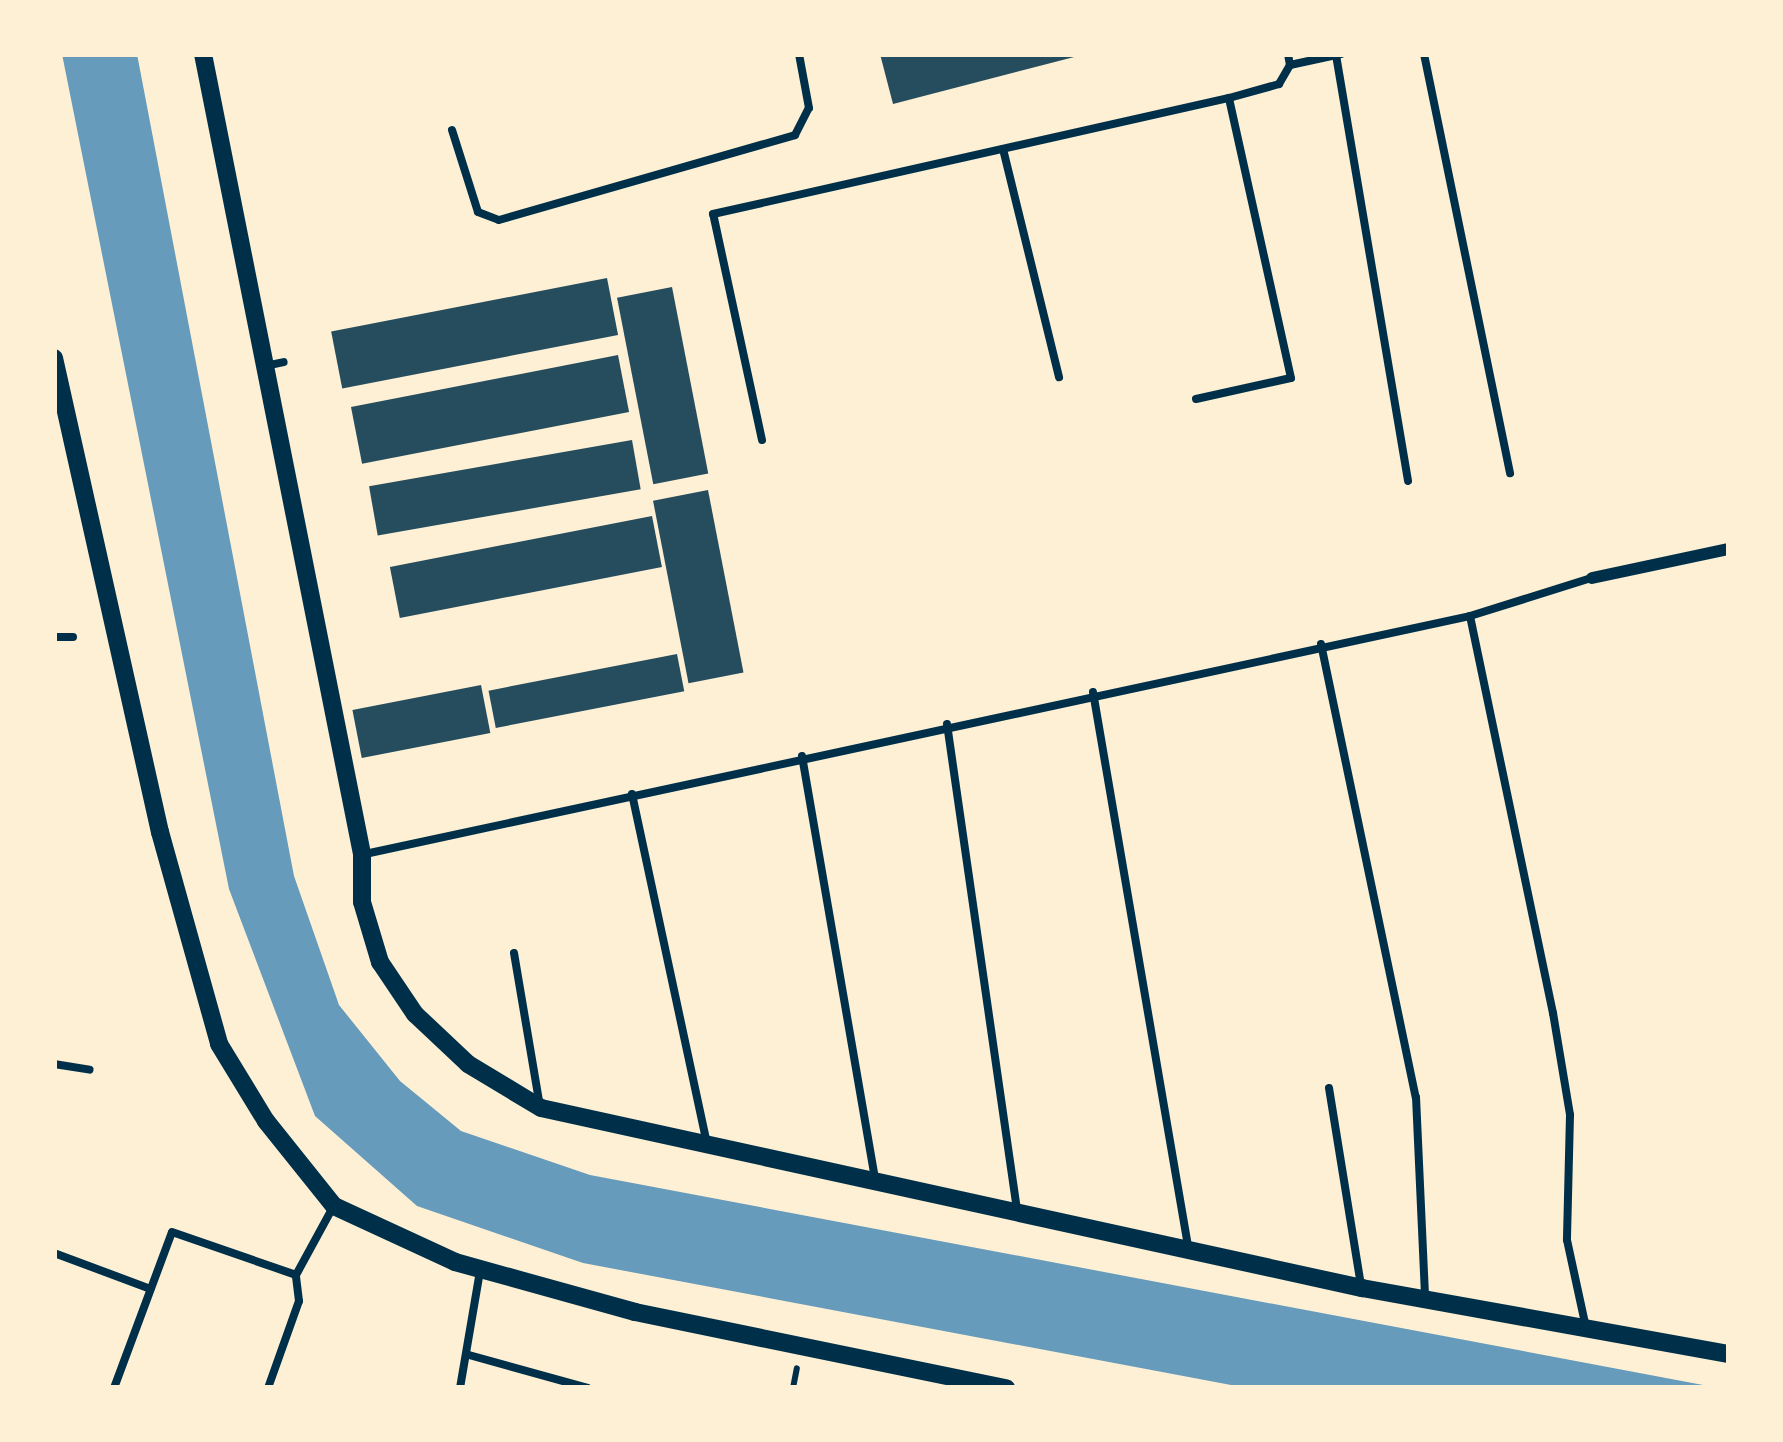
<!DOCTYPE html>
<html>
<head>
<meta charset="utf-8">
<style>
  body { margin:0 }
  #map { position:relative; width:1783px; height:1442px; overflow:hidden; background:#fdf0d5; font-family:"DejaVu Sans",sans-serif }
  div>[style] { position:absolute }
  .water>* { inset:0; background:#669bbc }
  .building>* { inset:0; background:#264d5e; transform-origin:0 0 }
  .path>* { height:6px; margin:-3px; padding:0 3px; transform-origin:3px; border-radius:3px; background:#003049 }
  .service>* { height:8px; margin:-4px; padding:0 4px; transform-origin:4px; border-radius:4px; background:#003049 }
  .minor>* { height:12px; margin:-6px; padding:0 6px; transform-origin:6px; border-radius:6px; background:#003049 }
  .tertiary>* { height:18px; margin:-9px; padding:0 9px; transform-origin:9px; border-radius:9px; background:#003049 }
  span { translate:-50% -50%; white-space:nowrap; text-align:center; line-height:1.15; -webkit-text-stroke:12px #fdf0d5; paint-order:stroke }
  .frame { position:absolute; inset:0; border:57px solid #fdf0d5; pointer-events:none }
</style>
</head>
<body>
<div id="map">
  <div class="water">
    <i style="clip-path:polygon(62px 54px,137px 54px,294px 876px,339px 1005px,400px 1081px,461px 1131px,590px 1175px,1719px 1388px,1247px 1388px,583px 1263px,417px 1206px,315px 1116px,229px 889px)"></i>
  </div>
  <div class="building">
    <i style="clip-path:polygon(880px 54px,1078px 54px,1078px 56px,893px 104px)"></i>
    <i style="left:607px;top:278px;width:58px;height:281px;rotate:79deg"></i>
    <i style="left:672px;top:287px;width:190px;height:56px;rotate:79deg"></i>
    <i style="left:618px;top:355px;width:58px;height:272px;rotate:79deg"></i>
    <i style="left:632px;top:440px;width:50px;height:267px;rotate:80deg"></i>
    <i style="left:708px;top:490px;width:186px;height:56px;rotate:79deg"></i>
    <i style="left:652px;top:516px;width:52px;height:267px;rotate:79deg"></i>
    <i style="left:677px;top:654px;width:38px;height:192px;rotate:79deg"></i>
    <i style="left:481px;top:685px;width:49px;height:131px;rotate:79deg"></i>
  </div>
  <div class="path">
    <i style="left:793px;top:1388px;width:20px;rotate:-79deg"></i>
  </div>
  <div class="service">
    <i style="left:1288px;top:54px;width:11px;rotate:80deg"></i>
    <i style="left:1290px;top:65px;width:52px;rotate:-12.2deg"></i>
    <i style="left:1424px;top:54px;width:428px;rotate:78.4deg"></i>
    <i style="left:1336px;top:55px;width:432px;rotate:80.4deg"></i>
    <i style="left:452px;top:130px;width:86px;rotate:72.4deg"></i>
    <i style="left:478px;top:212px;width:22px;rotate:21deg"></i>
    <i style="left:499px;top:220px;width:308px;rotate:-16deg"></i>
    <i style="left:795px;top:135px;width:30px;rotate:-63deg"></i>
    <i style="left:809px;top:108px;width:55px;rotate:-100.5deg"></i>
    <i style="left:1003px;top:149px;width:235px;rotate:76.2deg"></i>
    <i style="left:265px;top:366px;width:19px;rotate:-12deg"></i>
    <i style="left:1196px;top:399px;width:97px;rotate:-12.5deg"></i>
    <i style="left:1291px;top:378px;width:287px;rotate:-102.5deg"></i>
    <i style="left:762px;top:440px;width:231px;rotate:-102.2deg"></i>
    <i style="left:713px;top:214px;width:529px;rotate:-12.67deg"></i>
    <i style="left:1229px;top:98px;width:52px;rotate:-15.6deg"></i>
    <i style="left:1279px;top:84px;width:22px;rotate:-60deg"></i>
    <i style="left:1470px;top:616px;width:406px;rotate:78.2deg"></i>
    <i style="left:1553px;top:1013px;width:103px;rotate:80.5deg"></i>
    <i style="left:1570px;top:1115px;width:125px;rotate:91.4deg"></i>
    <i style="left:1567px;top:1240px;width:90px;rotate:77.8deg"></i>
    <i style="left:54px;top:637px;width:19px"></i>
    <i style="left:1321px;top:644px;width:463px;rotate:78.2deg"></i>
    <i style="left:1416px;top:1097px;width:201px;rotate:87.4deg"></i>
    <i style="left:1093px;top:692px;width:562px;rotate:80.27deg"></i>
    <i style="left:947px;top:724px;width:493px;rotate:81.8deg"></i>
    <i style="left:802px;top:756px;width:430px;rotate:80.2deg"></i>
    <i style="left:632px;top:794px;width:358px;rotate:77.9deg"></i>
    <i style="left:365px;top:854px;width:1130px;rotate:-12.15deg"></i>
    <i style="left:1470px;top:616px;width:127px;rotate:-17.4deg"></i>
    <i style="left:514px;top:953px;width:150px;rotate:80.4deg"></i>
    <i style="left:54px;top:1064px;width:36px;rotate:9deg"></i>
    <i style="left:1329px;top:1088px;width:201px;rotate:80.8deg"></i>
    <i style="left:54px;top:1253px;width:103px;rotate:20.4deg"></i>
    <i style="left:469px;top:1355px;width:123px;rotate:15.5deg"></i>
    <i style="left:114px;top:1388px;width:166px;rotate:-69.6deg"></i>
    <i style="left:172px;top:1232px;width:131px;rotate:19.1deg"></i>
    <i style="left:268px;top:1388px;width:92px;rotate:-70.4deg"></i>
    <i style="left:299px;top:1301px;width:26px;rotate:-97deg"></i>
    <i style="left:296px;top:1275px;width:77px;rotate:-61.4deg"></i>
    <i style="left:460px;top:1388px;width:119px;rotate:-80.3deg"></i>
  </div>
  <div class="minor">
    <i style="left:1592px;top:578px;width:140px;rotate:-12deg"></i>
  </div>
  <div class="tertiary">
    <i style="left:203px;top:54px;width:816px;rotate:78.76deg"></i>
    <i style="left:362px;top:854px;width:48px;rotate:90deg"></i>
    <i style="left:362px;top:902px;width:63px;rotate:73.3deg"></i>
    <i style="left:380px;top:962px;width:63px;rotate:56.1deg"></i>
    <i style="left:415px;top:1014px;width:73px;rotate:43.3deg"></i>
    <i style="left:468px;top:1064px;width:85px;rotate:31.1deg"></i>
    <i style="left:541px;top:1108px;width:841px;rotate:12.37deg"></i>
    <i style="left:1362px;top:1288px;width:373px;rotate:10.2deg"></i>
    <i style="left:54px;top:358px;width:486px;rotate:77.4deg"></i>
    <i style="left:160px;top:832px;width:220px;rotate:74.4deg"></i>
    <i style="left:219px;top:1044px;width:90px;rotate:58.6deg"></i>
    <i style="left:266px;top:1121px;width:109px;rotate:51.3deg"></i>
    <i style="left:334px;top:1206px;width:133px;rotate:24.8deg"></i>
    <i style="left:455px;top:1262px;width:187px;rotate:15.5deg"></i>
    <i style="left:635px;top:1312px;width:379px;rotate:11.6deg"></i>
  </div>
  <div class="frame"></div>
</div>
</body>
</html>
